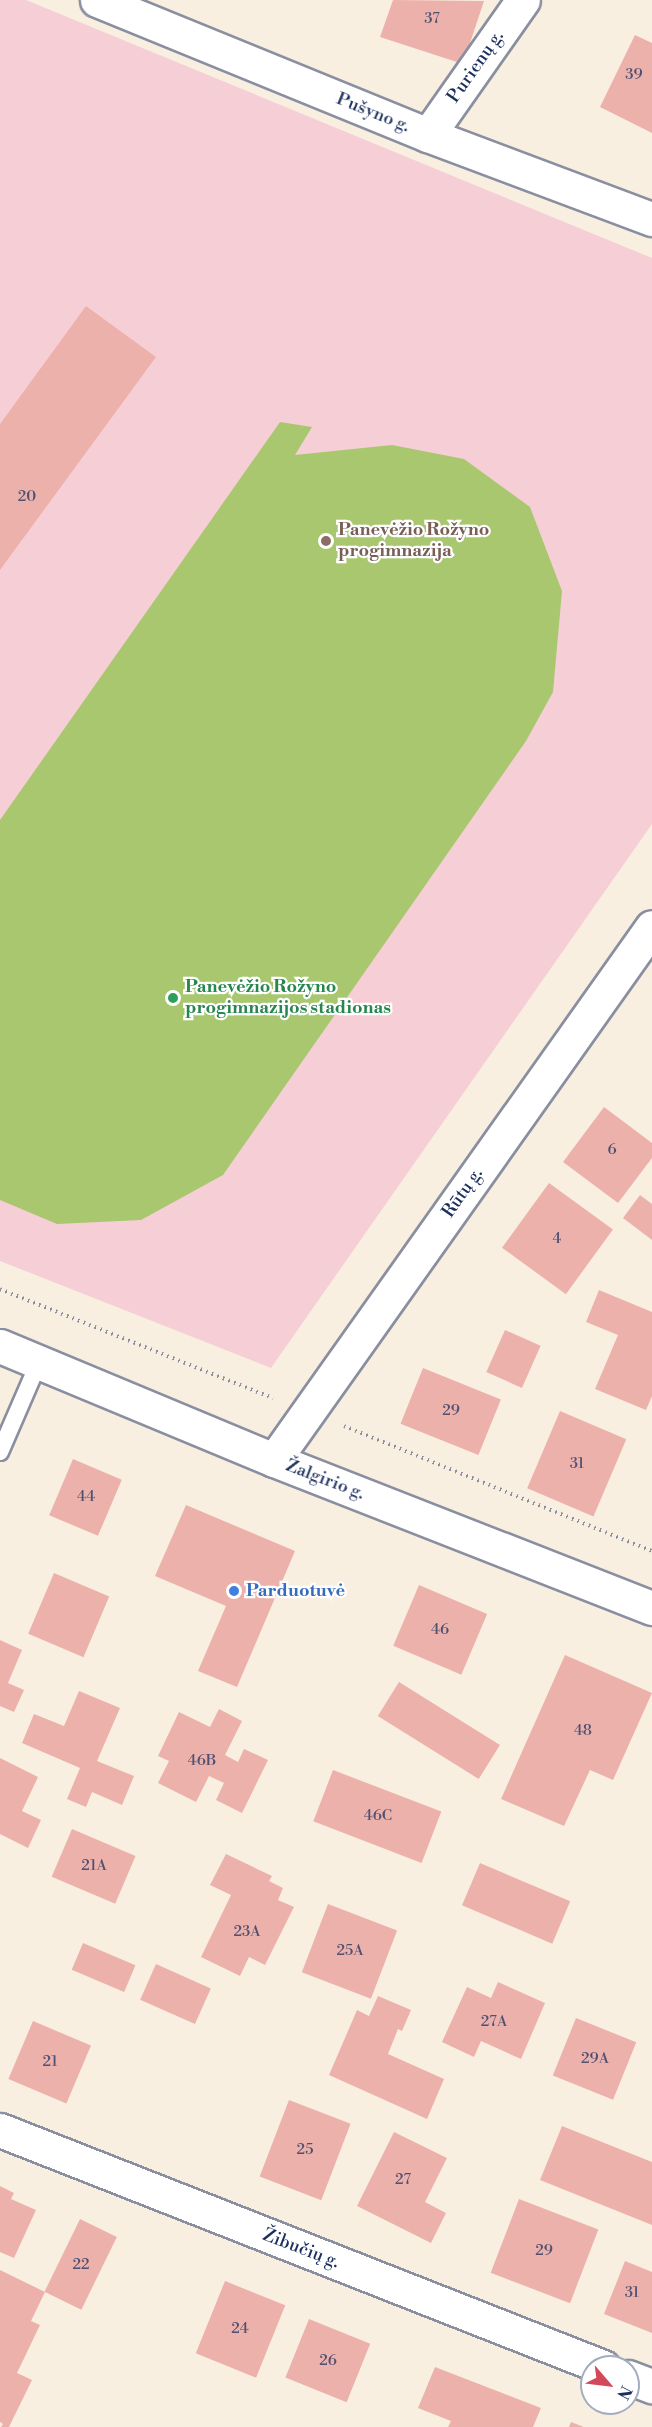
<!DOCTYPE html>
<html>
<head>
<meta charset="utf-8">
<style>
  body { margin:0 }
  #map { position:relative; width:652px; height:2427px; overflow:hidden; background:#f9efe1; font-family:"Libre Bodoni",serif }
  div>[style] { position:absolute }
  .built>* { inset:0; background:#f6cfd6 }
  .green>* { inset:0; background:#a8c76e }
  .building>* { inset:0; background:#edb1ab; transform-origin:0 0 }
  .path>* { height:4px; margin-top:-2px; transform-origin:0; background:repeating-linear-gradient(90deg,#8a8fa0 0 1.5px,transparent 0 6px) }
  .roads { filter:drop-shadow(2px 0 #8a8fa0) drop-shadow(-2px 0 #8a8fa0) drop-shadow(0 2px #8a8fa0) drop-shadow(0 -2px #8a8fa0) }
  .lane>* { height:16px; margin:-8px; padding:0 8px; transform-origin:8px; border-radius:8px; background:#fff }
  .street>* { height:33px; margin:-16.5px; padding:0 16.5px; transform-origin:16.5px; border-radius:16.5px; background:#fff }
  .dots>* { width:16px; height:16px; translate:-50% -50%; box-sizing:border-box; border:3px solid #fff; border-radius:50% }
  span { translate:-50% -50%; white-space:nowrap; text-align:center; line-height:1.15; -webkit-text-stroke:4.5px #fff; paint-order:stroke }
  .number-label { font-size:15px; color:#505071 }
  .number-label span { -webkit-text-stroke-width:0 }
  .street-label { font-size:18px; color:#1b2f5e }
  .education-label { font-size:18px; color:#785e54; font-weight:700 }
  .left { translate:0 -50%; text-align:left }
  .leisure-label { font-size:18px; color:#27864d; font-weight:700 }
  .shop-label { font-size:18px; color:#366cbe; font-weight:700 }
  .north { position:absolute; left:580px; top:2355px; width:60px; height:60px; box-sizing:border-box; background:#fff; border:2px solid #a4acbf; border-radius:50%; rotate:118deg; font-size:16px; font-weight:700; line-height:24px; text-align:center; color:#1b2f5e }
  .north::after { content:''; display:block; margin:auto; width:21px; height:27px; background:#d1495b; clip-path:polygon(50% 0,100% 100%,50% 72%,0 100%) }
</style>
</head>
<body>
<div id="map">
  <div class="built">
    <i style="clip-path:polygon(0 0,26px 0,652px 258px,652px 824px,271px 1368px,0 1261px)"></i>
  </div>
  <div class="green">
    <i style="clip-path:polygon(280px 422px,312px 427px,295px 455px,392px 445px,464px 459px,530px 507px,562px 591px,553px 692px,526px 741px,223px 1175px,141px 1220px,57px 1224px,0 1200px,0 820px)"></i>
  </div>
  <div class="building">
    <i style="clip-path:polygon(393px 0,484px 1px,463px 64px,380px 37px)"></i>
    <i style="clip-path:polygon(635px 35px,652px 43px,652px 133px,600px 107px)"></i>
    <i style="clip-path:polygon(86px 306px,156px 357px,0 570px,0 424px)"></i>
    <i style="clip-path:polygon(604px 1107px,652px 1143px,652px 1158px,618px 1203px,563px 1162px)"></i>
    <i style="left:549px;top:1183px;width:79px;height:80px;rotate:36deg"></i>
    <i style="clip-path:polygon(640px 1195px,652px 1204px,652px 1240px,623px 1218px)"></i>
    <i style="clip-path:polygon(599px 1290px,652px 1312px,652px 1396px,646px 1410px,595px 1389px,618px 1335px,586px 1322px)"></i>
    <i style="left:505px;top:1330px;width:39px;height:46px;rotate:24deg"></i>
    <i style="left:423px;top:1368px;width:84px;height:60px;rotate:22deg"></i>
    <i style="left:560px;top:1411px;width:72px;height:84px;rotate:23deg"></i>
    <i style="left:73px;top:1459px;width:53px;height:61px;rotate:23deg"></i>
    <i style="clip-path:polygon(186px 1505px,295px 1551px,237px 1687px,198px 1671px,226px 1606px,155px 1576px)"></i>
    <i style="left:54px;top:1573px;width:60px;height:66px;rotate:23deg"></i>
    <i style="left:419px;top:1585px;width:74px;height:66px;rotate:23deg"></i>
    <i style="clip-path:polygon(0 1640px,22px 1650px,8px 1683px,24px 1690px,14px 1712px,0 1706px)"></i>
    <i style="clip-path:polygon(565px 1655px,652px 1693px,613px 1780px,590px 1770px,564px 1826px,501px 1799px)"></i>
    <i style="left:399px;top:1682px;width:119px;height:40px;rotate:32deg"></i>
    <i style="clip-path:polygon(79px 1691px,120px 1708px,97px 1761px,134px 1776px,122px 1805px,92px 1792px,86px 1807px,67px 1799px,80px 1768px,22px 1743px,34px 1714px,64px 1726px)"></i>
    <i style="clip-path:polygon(219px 1709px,242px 1721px,225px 1755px,238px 1762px,244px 1749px,268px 1760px,242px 1813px,216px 1800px,224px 1783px,209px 1776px,196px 1802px,158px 1783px,169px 1761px,158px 1756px,179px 1712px,210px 1727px)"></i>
    <i style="clip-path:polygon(0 1758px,38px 1777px,22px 1811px,41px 1820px,28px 1848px,0 1834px)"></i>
    <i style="left:333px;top:1770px;width:116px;height:55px;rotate:21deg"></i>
    <i style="left:72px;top:1829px;width:69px;height:52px;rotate:23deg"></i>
    <i style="clip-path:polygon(226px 1854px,272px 1876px,269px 1881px,283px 1888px,278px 1900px,294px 1907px,265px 1965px,249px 1957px,240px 1976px,201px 1957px,231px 1895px,210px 1885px)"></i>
    <i style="left:480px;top:1863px;width:98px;height:46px;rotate:23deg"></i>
    <i style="left:328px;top:1904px;width:74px;height:73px;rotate:21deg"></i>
    <i style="left:83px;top:1943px;width:57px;height:29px;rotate:23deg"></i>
    <i style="left:156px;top:1964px;width:60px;height:39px;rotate:24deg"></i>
    <i style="clip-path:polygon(498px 1982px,545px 2003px,521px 2059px,481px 2041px,474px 2057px,442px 2042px,467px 1987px,491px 1998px)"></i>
    <i style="clip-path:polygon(378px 1996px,411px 2010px,402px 2031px,398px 2029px,388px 2054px,444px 2079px,427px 2119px,329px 2075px,357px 2010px,369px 2016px)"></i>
    <i style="left:576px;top:2018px;width:65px;height:62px;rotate:22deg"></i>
    <i style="left:33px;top:2021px;width:63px;height:63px;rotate:23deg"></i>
    <i style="left:289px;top:2100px;width:66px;height:82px;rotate:21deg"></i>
    <i style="clip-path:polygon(562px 2126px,652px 2162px,652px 2225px,540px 2180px)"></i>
    <i style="clip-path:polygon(394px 2132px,447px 2158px,425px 2202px,446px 2213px,431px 2243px,357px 2206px)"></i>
    <i style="clip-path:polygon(0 2186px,14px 2193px,11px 2199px,36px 2210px,14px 2258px,0 2252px)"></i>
    <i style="left:519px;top:2199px;width:85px;height:79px;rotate:21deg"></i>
    <i style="left:80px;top:2219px;width:41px;height:81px;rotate:26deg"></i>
    <i style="clip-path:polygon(625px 2261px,652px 2272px,652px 2333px,604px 2314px)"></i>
    <i style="clip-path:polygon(0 2270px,45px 2292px,31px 2321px,40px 2325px,17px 2373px,32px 2380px,9px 2427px,1px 2427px,3px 2424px,0 2422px)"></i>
    <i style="left:225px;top:2281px;width:65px;height:78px;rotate:22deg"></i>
    <i style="left:309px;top:2319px;width:66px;height:63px;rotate:22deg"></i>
    <i style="clip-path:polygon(435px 2367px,541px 2408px,533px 2427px,448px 2427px,451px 2421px,418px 2408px)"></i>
    <i style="clip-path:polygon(571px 2422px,584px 2427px,569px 2427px)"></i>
  </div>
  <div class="path">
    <i style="left:0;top:1289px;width:294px;rotate:21.8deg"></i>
    <i style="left:344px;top:1426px;width:332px;rotate:22.1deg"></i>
  </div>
  <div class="roads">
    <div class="lane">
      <i style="left:0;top:1452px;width:98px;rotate:-66.6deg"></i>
    </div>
    <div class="street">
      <i style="left:97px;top:0;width:357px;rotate:22.2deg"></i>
      <i style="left:428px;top:135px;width:239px;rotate:20.6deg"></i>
      <i style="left:428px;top:135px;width:165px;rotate:-54.9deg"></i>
      <i style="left:0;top:1346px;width:297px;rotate:22.6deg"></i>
      <i style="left:274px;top:1460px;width:406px;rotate:21.4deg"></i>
      <i style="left:274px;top:1460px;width:653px;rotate:-54.66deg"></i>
      <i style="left:0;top:2130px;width:648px;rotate:21.46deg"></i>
      <i style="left:628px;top:2377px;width:26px;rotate:21deg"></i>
    </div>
  </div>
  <div class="dots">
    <i style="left:326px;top:541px;background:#8d6e63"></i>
    <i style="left:173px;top:998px;background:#2e9e5b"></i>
    <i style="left:234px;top:1591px;background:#3f7fe0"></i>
  </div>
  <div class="number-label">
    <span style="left:432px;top:19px">37</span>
    <span style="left:634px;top:75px">39</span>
    <span style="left:27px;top:497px">20</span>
    <span style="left:612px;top:1150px">6</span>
    <span style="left:557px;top:1239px">4</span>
    <span style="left:451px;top:1411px">29</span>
    <span style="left:577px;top:1464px">31</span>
    <span style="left:86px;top:1497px">44</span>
    <span style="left:440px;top:1630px">46</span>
    <span style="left:583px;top:1731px">48</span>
    <span style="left:202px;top:1761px">46B</span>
    <span style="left:378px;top:1816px">46C</span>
    <span style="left:94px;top:1866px">21A</span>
    <span style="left:247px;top:1932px">23A</span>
    <span style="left:350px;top:1951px">25A</span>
    <span style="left:494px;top:2022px">27A</span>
    <span style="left:595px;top:2059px">29A</span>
    <span style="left:50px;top:2062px">21</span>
    <span style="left:305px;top:2150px">25</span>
    <span style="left:403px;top:2180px">27</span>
    <span style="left:544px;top:2251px">29</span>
    <span style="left:81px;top:2265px">22</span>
    <span style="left:632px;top:2293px">31</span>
    <span style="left:240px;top:2329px">24</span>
    <span style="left:328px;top:2361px">26</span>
  </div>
  <div class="street-label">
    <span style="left:476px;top:67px;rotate:-55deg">Purienų g.</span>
    <span style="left:373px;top:113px;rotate:22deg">Pušyno g.</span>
    <span style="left:463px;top:1193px;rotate:-55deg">Rūtų g.</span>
    <span style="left:325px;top:1480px;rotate:21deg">Žalgirio g.</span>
    <span style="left:301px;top:2249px;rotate:21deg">Žibučių g.</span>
  </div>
  <div class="education-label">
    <span class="left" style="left:338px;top:541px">Panevėžio Rožyno<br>progimnazija</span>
  </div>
  <div class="leisure-label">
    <span class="left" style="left:185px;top:998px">Panevėžio Rožyno<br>progimnazijos stadionas</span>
  </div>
  <div class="shop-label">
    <span class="left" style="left:246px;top:1591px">Parduotuvė</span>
  </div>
  <div class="north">N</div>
</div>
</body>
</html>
